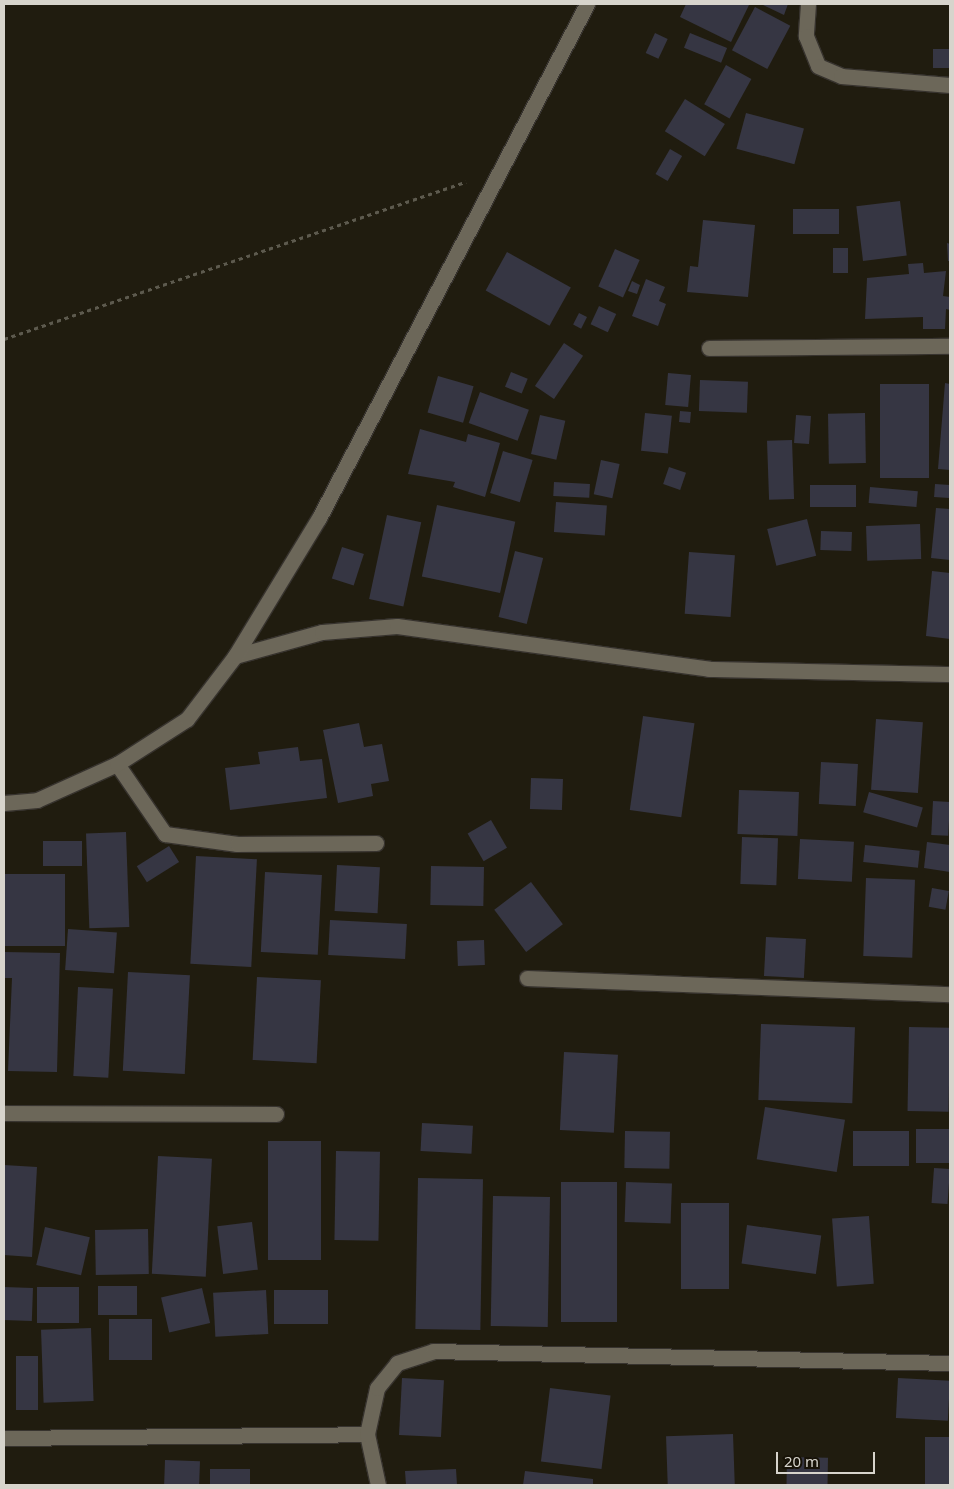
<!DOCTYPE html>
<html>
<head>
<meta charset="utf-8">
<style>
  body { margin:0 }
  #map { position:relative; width:954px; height:1489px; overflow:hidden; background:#201c0f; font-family:"Noto Sans",sans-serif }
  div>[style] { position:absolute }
  .building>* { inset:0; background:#363643; transform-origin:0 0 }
  .path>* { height:3px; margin-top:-1.5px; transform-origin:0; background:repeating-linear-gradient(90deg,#5d5a4e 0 4px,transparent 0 8px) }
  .roads { filter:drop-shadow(1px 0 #37332e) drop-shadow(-1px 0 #37332e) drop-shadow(0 1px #37332e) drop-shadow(0 -1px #37332e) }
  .minor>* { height:15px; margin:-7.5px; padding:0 7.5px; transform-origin:7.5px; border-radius:7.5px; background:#6c6759 }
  span { translate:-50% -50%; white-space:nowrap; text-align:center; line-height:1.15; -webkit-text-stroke:4px #171207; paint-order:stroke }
  .frame { position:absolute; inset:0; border:5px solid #d7d4cc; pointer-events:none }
  .scale { position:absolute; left:776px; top:1452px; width:99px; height:22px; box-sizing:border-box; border:2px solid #d7d4cc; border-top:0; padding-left:6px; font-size:15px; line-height:18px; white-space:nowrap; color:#d7d4cc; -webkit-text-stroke:4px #171207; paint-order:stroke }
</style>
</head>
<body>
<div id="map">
  <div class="building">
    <i style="clip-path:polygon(686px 4px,745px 4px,749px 5px,731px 42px,680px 17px)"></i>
    <i style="clip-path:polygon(761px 4px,788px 4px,784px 15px)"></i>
    <i style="left:755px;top:7px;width:40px;height:49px;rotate:28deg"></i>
    <i style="left:655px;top:33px;width:14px;height:22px;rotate:25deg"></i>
    <i style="left:690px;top:33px;width:40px;height:16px;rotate:22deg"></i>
    <i style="left:933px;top:49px;width:17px;height:19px"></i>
    <i style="left:726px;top:65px;width:29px;height:45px;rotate:29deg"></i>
    <i style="left:685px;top:99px;width:47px;height:38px;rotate:32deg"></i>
    <i style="left:746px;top:113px;width:60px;height:37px;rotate:15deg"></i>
    <i style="left:670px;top:149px;width:14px;height:29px;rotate:30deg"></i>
    <i style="left:900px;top:201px;width:55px;height:44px;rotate:83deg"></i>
    <i style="left:793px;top:209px;width:46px;height:25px"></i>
    <i style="clip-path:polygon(703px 220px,755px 225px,748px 297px,687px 292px,690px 266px,698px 267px)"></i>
    <i style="clip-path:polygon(947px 243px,950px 244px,950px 261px,948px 261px)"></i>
    <i style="left:833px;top:248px;width:15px;height:25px"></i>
    <i style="left:615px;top:249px;width:27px;height:41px;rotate:24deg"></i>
    <i style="left:507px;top:252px;width:73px;height:44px;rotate:29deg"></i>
    <i style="clip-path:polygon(923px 263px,924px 273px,946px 271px,943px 296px,950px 297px,950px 310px,946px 309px,945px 329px,923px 329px,923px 317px,865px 319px,867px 278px,909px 274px,908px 264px)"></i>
    <i style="clip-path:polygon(646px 279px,665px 287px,659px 301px,666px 304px,658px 326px,632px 316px)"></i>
    <i style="clip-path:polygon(632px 281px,640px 285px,637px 294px,628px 291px)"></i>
    <i style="left:599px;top:306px;width:19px;height:20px;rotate:25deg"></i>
    <i style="left:579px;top:313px;width:9px;height:13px;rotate:27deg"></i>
    <i style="left:564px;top:343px;width:23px;height:52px;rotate:34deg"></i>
    <i style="left:511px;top:372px;width:18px;height:16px;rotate:22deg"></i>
    <i style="left:668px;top:373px;width:23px;height:32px;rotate:5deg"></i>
    <i style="left:438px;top:376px;width:37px;height:38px;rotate:16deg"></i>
    <i style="left:700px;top:380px;width:48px;height:31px;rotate:2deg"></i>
    <i style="clip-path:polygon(945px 383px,950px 384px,950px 470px,938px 469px)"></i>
    <i style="left:880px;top:384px;width:49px;height:94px"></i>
    <i style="left:480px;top:392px;width:52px;height:33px;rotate:20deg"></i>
    <i style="left:680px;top:411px;width:11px;height:11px;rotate:5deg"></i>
    <i style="left:645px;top:413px;width:27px;height:38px;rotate:6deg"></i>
    <i style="left:865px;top:413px;width:50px;height:37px;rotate:89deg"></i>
    <i style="left:540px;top:415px;width:26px;height:40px;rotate:13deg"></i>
    <i style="left:796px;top:415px;width:15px;height:28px;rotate:4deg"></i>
    <i style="clip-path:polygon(420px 429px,466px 442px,468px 434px,500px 443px,485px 497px,453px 487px,455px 482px,408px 474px)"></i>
    <i style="left:792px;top:440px;width:59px;height:25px;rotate:88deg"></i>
    <i style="left:503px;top:451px;width:31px;height:44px;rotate:17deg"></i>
    <i style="left:601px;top:460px;width:19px;height:35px;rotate:12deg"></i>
    <i style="left:669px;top:467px;width:18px;height:18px;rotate:19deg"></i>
    <i style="left:554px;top:482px;width:36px;height:14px;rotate:3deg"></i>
    <i style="left:935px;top:484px;width:15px;height:13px;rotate:4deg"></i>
    <i style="left:810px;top:485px;width:46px;height:22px"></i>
    <i style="left:870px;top:487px;width:48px;height:16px;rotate:5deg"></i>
    <i style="left:556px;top:502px;width:51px;height:30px;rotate:4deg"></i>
    <i style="left:437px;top:505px;width:80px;height:73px;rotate:12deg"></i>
    <i style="clip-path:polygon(936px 508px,950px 509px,950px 560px,931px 558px)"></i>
    <i style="left:387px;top:515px;width:35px;height:86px;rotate:12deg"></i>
    <i style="left:807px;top:519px;width:38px;height:41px;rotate:76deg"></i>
    <i style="left:920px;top:524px;width:35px;height:54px;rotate:88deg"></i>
    <i style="left:821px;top:531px;width:31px;height:19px;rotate:2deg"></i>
    <i style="left:342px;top:547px;width:23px;height:33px;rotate:18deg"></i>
    <i style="left:515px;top:551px;width:29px;height:68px;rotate:14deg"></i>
    <i style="left:689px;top:552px;width:46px;height:62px;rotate:4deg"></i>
    <i style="clip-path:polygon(932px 571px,950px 573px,950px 639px,926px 636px)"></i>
    <i style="left:643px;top:716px;width:52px;height:95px;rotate:8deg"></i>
    <i style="left:876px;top:719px;width:47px;height:71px;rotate:4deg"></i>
    <i style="clip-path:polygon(359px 723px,364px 747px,382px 744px,389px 781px,371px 784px,373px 796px,338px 803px,323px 730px)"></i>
    <i style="clip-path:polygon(298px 747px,300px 761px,322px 759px,327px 798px,230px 810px,225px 768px,260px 764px,258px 752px)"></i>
    <i style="left:821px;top:762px;width:37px;height:42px;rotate:3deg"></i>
    <i style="left:531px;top:778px;width:32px;height:31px;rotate:2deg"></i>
    <i style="left:739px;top:790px;width:60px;height:44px;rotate:2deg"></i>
    <i style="left:869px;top:792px;width:56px;height:21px;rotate:16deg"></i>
    <i style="left:933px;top:801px;width:17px;height:34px;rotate:3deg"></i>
    <i style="left:491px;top:820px;width:32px;height:27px;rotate:60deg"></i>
    <i style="left:126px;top:832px;width:95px;height:40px;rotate:88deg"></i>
    <i style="left:742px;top:837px;width:36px;height:47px;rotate:2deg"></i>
    <i style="left:800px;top:839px;width:54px;height:40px;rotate:3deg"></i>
    <i style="left:82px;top:841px;width:25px;height:39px;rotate:90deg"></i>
    <i style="clip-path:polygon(927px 842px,950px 845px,950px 872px,924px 868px)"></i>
    <i style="left:865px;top:845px;width:55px;height:17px;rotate:6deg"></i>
    <i style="left:169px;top:846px;width:19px;height:38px;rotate:58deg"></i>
    <i style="left:196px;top:856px;width:61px;height:108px;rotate:3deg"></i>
    <i style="left:337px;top:865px;width:43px;height:46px;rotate:3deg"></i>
    <i style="left:431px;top:866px;width:53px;height:39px;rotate:1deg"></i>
    <i style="left:265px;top:872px;width:57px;height:80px;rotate:3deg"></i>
    <i style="left:4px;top:874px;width:61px;height:72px"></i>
    <i style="left:866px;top:878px;width:49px;height:78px;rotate:2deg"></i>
    <i style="left:531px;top:882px;width:53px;height:46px;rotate:53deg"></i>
    <i style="left:932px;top:888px;width:17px;height:19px;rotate:10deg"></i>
    <i style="left:330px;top:920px;width:77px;height:35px;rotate:3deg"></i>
    <i style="left:68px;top:929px;width:49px;height:41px;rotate:4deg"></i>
    <i style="left:766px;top:937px;width:40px;height:39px;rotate:3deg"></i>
    <i style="left:484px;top:940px;width:25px;height:27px;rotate:88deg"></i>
    <i style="clip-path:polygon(4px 952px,60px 953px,57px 1072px,8px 1071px,12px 978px,4px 978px)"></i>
    <i style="left:128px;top:972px;width:62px;height:99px;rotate:3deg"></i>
    <i style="left:257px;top:977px;width:64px;height:83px;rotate:3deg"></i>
    <i style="left:78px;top:987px;width:35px;height:89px;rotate:3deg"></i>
    <i style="left:761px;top:1024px;width:94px;height:76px;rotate:2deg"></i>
    <i style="left:909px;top:1027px;width:41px;height:84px;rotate:1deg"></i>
    <i style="left:564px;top:1052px;width:54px;height:78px;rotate:3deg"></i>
    <i style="left:765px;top:1107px;width:81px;height:53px;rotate:9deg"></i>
    <i style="left:422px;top:1123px;width:51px;height:28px;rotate:3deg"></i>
    <i style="left:950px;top:1129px;width:34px;height:34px;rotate:90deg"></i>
    <i style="left:625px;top:1131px;width:45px;height:37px;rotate:1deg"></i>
    <i style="left:853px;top:1131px;width:56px;height:35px"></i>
    <i style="left:268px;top:1141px;width:53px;height:119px"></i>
    <i style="left:336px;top:1151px;width:44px;height:89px;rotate:1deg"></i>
    <i style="left:158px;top:1156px;width:54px;height:118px;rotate:3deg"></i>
    <i style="clip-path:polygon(4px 1165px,37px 1167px,32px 1257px,4px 1255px)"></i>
    <i style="left:934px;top:1168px;width:16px;height:35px;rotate:4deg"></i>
    <i style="left:418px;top:1178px;width:65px;height:151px;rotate:1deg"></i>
    <i style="left:561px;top:1182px;width:56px;height:140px"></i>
    <i style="left:626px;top:1182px;width:46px;height:40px;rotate:2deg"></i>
    <i style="left:493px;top:1196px;width:57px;height:130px;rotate:1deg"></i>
    <i style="left:681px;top:1203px;width:48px;height:86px"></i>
    <i style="left:869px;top:1216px;width:68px;height:37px;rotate:86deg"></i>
    <i style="left:252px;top:1222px;width:48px;height:35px;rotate:83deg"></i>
    <i style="left:747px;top:1225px;width:75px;height:39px;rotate:8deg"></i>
    <i style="left:45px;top:1227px;width:46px;height:39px;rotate:13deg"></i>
    <i style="left:148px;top:1229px;width:45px;height:53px;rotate:89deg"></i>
    <i style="left:98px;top:1286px;width:39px;height:29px"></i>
    <i style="left:4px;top:1287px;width:29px;height:33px;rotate:2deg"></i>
    <i style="left:37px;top:1287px;width:42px;height:36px"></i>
    <i style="left:202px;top:1288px;width:36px;height:42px;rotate:77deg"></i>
    <i style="left:266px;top:1290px;width:44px;height:53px;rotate:87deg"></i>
    <i style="left:274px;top:1290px;width:54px;height:34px"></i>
    <i style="left:109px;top:1319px;width:43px;height:41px"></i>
    <i style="left:91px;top:1328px;width:73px;height:50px;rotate:88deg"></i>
    <i style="left:16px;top:1356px;width:22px;height:54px"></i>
    <i style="left:402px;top:1378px;width:42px;height:57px;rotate:3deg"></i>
    <i style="left:898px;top:1378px;width:52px;height:40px;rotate:3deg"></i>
    <i style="left:550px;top:1388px;width:61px;height:74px;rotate:7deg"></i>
    <i style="left:733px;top:1434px;width:51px;height:67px;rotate:88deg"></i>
    <i style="left:950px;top:1437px;width:48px;height:25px;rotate:90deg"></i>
    <i style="left:787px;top:1457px;width:41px;height:28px;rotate:1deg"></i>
    <i style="left:165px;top:1460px;width:35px;height:25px;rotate:2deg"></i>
    <i style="left:210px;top:1469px;width:40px;height:16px"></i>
    <i style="clip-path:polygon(456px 1469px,457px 1485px,406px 1485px,405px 1471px)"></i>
    <i style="clip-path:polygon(525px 1471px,593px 1479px,593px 1485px,523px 1485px)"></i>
  </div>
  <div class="path">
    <i style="left:4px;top:339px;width:488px;rotate:-18.8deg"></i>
  </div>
  <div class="roads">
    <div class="minor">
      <i style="left:808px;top:4px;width:32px;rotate:94deg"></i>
      <i style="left:806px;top:36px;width:32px;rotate:68deg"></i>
      <i style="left:818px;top:66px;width:25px;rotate:23deg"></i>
      <i style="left:841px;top:76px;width:109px;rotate:4.7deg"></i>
      <i style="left:709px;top:348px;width:241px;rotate:-0.5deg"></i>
      <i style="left:235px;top:656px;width:90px;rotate:-15.4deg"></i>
      <i style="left:322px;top:632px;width:75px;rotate:-4.6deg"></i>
      <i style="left:397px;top:626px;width:315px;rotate:7.8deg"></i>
      <i style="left:709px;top:669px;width:241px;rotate:1.2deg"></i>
      <i style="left:117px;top:764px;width:85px;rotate:55.6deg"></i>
      <i style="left:165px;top:834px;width:73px;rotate:7.9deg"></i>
      <i style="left:237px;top:844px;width:139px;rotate:-0.4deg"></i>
      <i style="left:4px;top:803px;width:33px;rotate:-5deg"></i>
      <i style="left:37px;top:800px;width:88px;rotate:-24.2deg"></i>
      <i style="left:117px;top:764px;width:83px;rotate:-32.7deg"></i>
      <i style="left:187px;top:719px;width:79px;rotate:-52.7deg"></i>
      <i style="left:235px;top:656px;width:162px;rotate:-58.7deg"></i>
      <i style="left:319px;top:518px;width:580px;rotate:-62.46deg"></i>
      <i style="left:527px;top:978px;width:423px;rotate:2.2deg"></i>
      <i style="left:4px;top:1113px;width:272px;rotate:0.2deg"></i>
      <i style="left:4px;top:1438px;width:363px;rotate:-0.6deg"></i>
      <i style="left:378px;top:1485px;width:52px;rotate:-102.2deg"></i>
      <i style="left:367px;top:1434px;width:47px;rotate:-77.7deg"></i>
      <i style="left:377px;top:1388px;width:32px;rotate:-51deg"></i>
      <i style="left:397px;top:1363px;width:38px;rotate:-18deg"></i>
      <i style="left:433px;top:1351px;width:517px;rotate:1.33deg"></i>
    </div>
  </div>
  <div class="frame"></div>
  <div class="scale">20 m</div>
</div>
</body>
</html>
